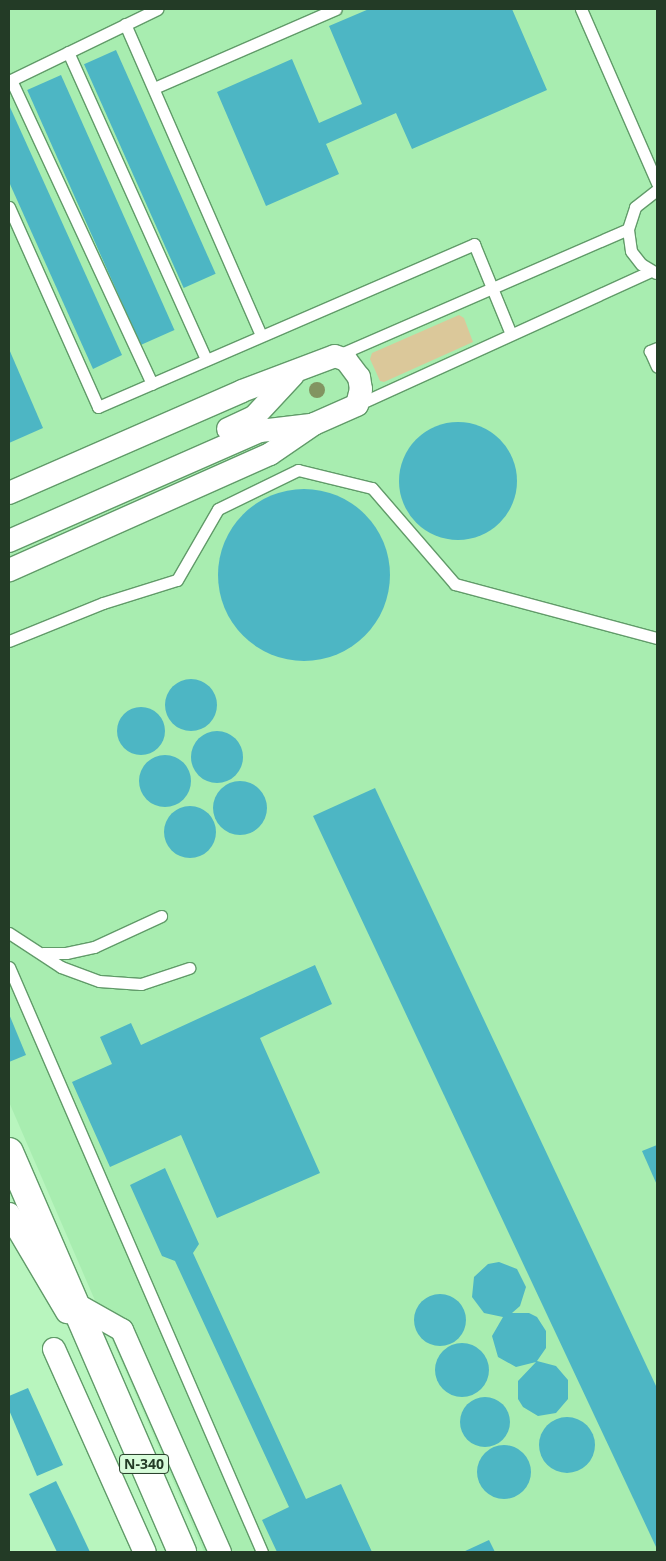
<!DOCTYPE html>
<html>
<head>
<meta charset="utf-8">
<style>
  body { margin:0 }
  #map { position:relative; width:666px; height:1561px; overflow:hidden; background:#b8f5be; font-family:"Noto Sans",sans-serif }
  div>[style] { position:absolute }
  .built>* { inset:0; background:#a8edb0 }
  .green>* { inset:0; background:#dbc89a }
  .building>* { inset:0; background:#4db6c4; transform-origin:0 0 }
  .round { border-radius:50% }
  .roads { filter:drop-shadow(1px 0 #619b69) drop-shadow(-1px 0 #619b69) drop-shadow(0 1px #619b69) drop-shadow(0 -1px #619b69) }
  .service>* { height:11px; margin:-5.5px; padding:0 5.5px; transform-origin:5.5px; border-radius:5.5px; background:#fff }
  .minor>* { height:22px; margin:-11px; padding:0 11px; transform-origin:11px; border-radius:11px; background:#fff }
  .primary>* { height:28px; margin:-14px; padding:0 14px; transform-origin:14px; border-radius:14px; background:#fff }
  .trees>* { width:16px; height:16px; margin:-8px; border-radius:50%; background:#829461 }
  span { translate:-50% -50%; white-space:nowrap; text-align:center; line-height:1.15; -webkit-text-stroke:4.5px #d7fcda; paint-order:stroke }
  .shield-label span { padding:1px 4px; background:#d7fcda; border:1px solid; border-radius:4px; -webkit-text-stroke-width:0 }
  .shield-label { font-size:14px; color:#233b26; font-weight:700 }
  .frame { position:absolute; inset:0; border:10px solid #233b26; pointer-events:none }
</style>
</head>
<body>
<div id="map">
  <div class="built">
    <i style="clip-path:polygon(9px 9px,657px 9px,657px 1552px,204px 1552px,9px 1102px)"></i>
  </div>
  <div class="green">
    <i style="clip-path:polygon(459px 315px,464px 318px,473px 342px,384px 382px,380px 381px,370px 359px,372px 353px)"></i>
  </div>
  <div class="building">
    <i style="clip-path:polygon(369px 9px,512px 9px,547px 90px,412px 149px,396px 113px,326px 144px,339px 174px,266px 206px,217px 92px,292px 59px,319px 123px,362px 104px,329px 26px)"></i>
    <i style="left:116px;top:50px;width:245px;height:35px;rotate:66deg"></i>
    <i style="left:61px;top:75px;width:279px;height:37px;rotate:66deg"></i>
    <i style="clip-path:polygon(9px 105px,122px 355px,93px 369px,9px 182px)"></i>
    <i style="clip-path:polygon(9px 349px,43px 428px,9px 443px)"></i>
    <i class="round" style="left:399px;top:422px;width:118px;height:118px"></i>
    <i class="round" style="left:218px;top:489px;width:172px;height:172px"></i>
    <i class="round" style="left:165px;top:679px;width:52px;height:52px"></i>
    <i class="round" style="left:117px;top:707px;width:48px;height:48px"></i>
    <i class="round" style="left:191px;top:731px;width:52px;height:52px"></i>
    <i class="round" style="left:139px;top:755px;width:52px;height:52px"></i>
    <i class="round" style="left:213px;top:781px;width:54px;height:54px"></i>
    <i style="clip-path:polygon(375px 788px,657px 1388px,657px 1549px,313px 816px)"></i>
    <i class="round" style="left:164px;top:806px;width:52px;height:52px"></i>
    <i style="clip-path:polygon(315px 965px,332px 1004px,260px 1038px,320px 1173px,217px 1218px,181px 1135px,110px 1167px,72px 1082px,112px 1064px,100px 1037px,131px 1023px,141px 1045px)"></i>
    <i style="clip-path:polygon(9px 1014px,26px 1055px,9px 1062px)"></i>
    <i style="clip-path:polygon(657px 1145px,657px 1185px,642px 1151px)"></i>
    <i style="clip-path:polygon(165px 1168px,199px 1244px,193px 1253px,306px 1499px,341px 1484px,372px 1552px,277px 1552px,262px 1520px,289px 1507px,175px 1261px,162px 1256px,130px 1185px)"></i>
    <i style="clip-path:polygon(499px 1262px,517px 1269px,526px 1287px,520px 1306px,512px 1313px,529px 1313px,537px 1317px,546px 1331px,546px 1348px,537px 1361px,556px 1366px,568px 1380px,568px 1399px,556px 1413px,538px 1416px,523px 1407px,518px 1399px,518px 1381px,536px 1362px,516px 1367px,498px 1357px,492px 1336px,503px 1317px,484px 1313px,472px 1297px,474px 1277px,488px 1264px)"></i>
    <i class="round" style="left:414px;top:1294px;width:52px;height:52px"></i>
    <i class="round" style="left:435px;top:1343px;width:54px;height:54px"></i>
    <i style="clip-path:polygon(28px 1388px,63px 1465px,37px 1476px,9px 1410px,9px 1396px)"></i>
    <i class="round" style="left:460px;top:1397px;width:50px;height:50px"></i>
    <i class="round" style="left:539px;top:1417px;width:56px;height:56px"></i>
    <i class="round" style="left:477px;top:1445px;width:54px;height:54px"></i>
    <i style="clip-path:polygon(56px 1481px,74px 1518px,90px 1552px,57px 1552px,29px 1494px)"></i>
    <i style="clip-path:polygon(489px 1540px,495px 1552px,463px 1552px)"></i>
  </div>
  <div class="roads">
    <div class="service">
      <i style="left:581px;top:9px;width:190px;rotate:66.4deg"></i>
      <i style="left:125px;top:24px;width:339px;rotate:66.4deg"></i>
      <i style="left:68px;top:52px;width:337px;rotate:65.8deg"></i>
      <i style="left:11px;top:80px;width:335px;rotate:65.1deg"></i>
      <i style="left:9px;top:81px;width:165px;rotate:-25.9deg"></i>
      <i style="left:154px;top:88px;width:198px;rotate:-23.5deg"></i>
      <i style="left:9px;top:207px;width:219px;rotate:66deg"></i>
      <i style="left:98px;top:407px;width:410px;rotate:-23.4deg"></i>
      <i style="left:474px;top:244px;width:97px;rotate:67.7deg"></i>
      <i style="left:656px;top:273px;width:17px;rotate:-149deg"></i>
      <i style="left:641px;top:264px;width:16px;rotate:-128deg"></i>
      <i style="left:631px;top:251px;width:22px;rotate:-98deg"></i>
      <i style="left:628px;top:229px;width:23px;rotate:-72deg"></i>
      <i style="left:635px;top:207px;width:28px;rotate:-38deg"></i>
      <i style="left:657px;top:348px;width:8px;rotate:157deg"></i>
      <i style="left:650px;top:351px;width:17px;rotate:66deg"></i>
      <i style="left:336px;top:356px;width:318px;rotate:-23.5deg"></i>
      <i style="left:357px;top:405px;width:323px;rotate:-24.5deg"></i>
      <i style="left:9px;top:641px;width:101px;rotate:-22deg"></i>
      <i style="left:103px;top:603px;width:77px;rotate:-17.3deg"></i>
      <i style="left:177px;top:580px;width:82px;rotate:-60deg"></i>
      <i style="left:218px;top:509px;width:89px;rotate:-26deg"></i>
      <i style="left:298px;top:470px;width:76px;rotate:13.7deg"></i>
      <i style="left:372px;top:488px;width:127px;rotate:49.2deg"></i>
      <i style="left:455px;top:584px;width:209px;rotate:15deg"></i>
      <i style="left:9px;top:933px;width:62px;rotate:33.2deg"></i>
      <i style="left:61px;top:967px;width:40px;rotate:20.2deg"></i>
      <i style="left:99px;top:981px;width:42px;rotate:4.1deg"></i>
      <i style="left:141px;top:984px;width:51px;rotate:-18.4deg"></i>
      <i style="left:43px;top:953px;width:23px"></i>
      <i style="left:66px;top:953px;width:29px;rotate:-12deg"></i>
      <i style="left:94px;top:947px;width:74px;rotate:-24.8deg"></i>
      <i style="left:9px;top:967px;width:637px;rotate:66.61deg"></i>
    </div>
    <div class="minor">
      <i style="left:228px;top:429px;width:29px;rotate:-25deg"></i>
      <i style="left:254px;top:417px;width:57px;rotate:-47.1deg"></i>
      <i style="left:9px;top:493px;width:254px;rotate:-23.6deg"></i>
      <i style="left:242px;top:391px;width:99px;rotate:-20.6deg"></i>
      <i style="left:335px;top:356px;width:12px;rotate:20deg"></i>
      <i style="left:346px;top:360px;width:21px;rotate:53deg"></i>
      <i style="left:359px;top:377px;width:12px;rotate:81deg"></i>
      <i style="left:361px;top:389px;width:16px;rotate:104deg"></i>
      <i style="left:357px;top:405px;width:47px;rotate:156.2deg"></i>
      <i style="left:314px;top:424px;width:53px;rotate:145.7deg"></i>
      <i style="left:270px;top:454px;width:286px;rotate:156deg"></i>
      <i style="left:9px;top:541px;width:274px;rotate:-23.7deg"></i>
      <i style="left:260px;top:431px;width:51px;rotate:-6.7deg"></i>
      <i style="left:9px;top:1214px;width:114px;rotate:59.4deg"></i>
      <i style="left:74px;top:1303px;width:55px;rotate:29.4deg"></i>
      <i style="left:122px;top:1330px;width:243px;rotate:66.2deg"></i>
      <i style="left:54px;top:1349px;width:222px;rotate:65.9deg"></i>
    </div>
    <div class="primary">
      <i style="left:9px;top:1152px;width:436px;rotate:66.6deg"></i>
    </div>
  </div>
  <div class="trees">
    <i style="left:317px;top:390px"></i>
  </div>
  <div class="shield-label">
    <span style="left:144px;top:1464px">N-340</span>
  </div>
  <div class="frame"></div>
</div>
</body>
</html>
